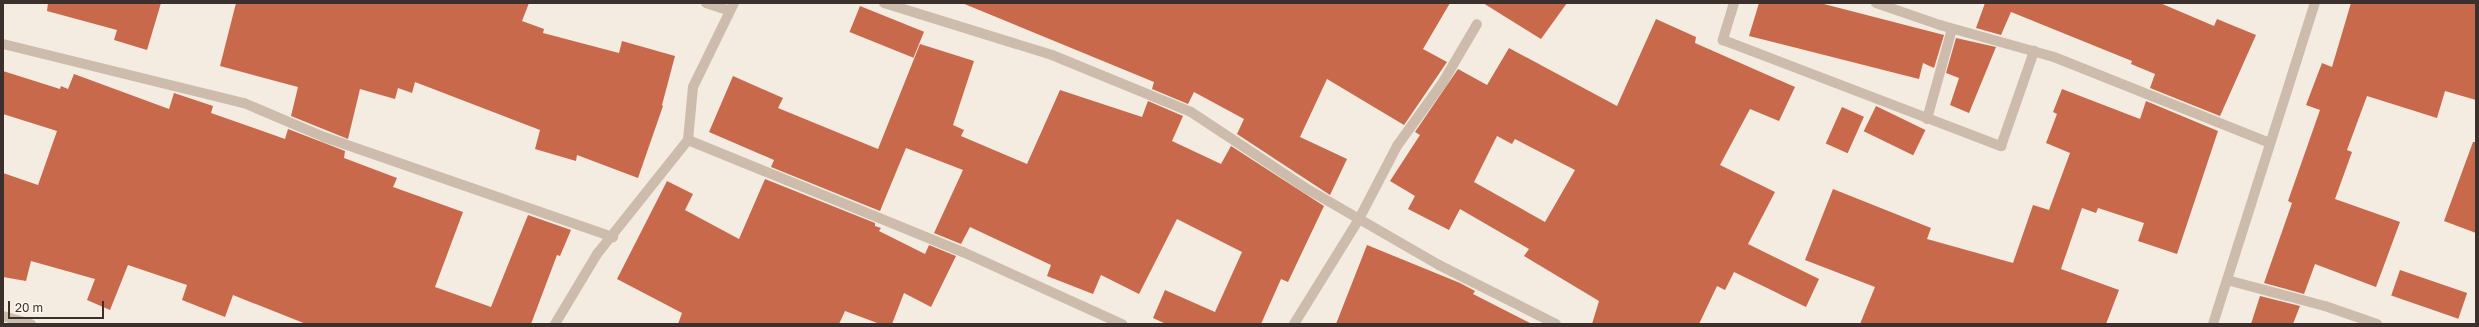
<!DOCTYPE html>
<html>
<head>
<meta charset="utf-8">
<style>
  body { margin:0 }
  #map { position:relative; width:2479px; height:327px; overflow:hidden; background:#f4ebe1; font-family:"Golos Text",sans-serif }
  div>[style] { position:absolute }
  .building>* { inset:0; background:#c8694b; transform-origin:0 0 }
  .minor>* { height:10px; margin:-5px; padding:0 5px; transform-origin:5px; border-radius:5px; background:#cdbbac }
  span { translate:-50% -50%; white-space:nowrap; text-align:center; line-height:1.15; -webkit-text-stroke:3.5px #fbf5ee; paint-order:stroke }
  .frame { position:absolute; inset:0; border:4px solid #3b302b; pointer-events:none }
  .scale { position:absolute; left:8px; top:301px; width:96px; height:18px; box-sizing:border-box; border:2px solid #3b302b; border-top:0; padding-left:5px; font-size:12px; line-height:14px; white-space:nowrap; color:#3b302b; -webkit-text-stroke:3px #fbf5ee; paint-order:stroke }
</style>
</head>
<body>
<div id="map">
  <div class="building">
    <i style="clip-path:polygon(48px 3px,161px 3px,147px 50px,114px 40px,117px 30px,47px 11px)"></i>
    <i style="clip-path:polygon(236px 3px,529px 3px,522px 21px,544px 29px,543px 33px,619px 53px,622px 41px,675px 56px,662px 105px,663px 106px,638px 178px,577px 155px,576px 161px,535px 149px,540px 130px,415px 82px,412px 93px,398px 88px,395px 99px,360px 89px,348px 139px,291px 116px,298px 87px,220px 66px)"></i>
    <i style="clip-path:polygon(962px 3px,1450px 3px,1423px 49px,1447px 62px,1404px 125px,1327px 79px,1300px 137px,1347px 159px,1330px 195px,1237px 134px,1244px 119px,1194px 92px,1188px 104px,1152px 89px,1154px 82px)"></i>
    <i style="clip-path:polygon(1483px 3px,1567px 3px,1541px 39px)"></i>
    <i style="clip-path:polygon(1759px 3px,1820px 3px,1944px 35px,1934px 68px,1923px 63px,1919px 79px,1749px 36px)"></i>
    <i style="clip-path:polygon(1985px 3px,2160px 3px,2214px 26px,2217px 19px,2256px 35px,2220px 116px,2150px 88px,2155px 74px,2131px 64px,2132px 61px,2011px 12px,2001px 35px,1976px 28px)"></i>
    <i style="clip-path:polygon(2351px 3px,2476px 3px,2476px 100px,2445px 91px,2437px 118px,2367px 96px,2347px 150px,2352px 152px,2335px 199px,2400px 222px,2376px 287px,2315px 264px,2304px 294px,2264px 283px,2292px 203px,2288px 201px,2320px 110px,2306px 105px,2322px 63px,2332px 67px)"></i>
    <i style="left:860px;top:6px;width:69px;height:28px;rotate:22deg"></i>
    <i style="clip-path:polygon(evenodd,1656px 19px,1696px 37px,1695px 43px,1795px 87px,1779px 121px,1750px 109px,1720px 165px,1775px 192px,1748px 244px,1819px 279px,1806px 307px,1734px 272px,1725px 290px,1717px 286px,1699px 324px,1592px 324px,1599px 301px,1524px 256px,1529px 249px,1460px 209px,1449px 230px,1408px 209px,1415px 196px,1390px 181px,1420px 135px,1415px 132px,1458px 69px,1487px 85px,1509px 48px,1617px 106px,1656px 19px,1497px 136px,1512px 144px,1515px 139px,1575px 170px,1545px 222px,1474px 182px,1497px 136px)"></i>
    <i style="clip-path:polygon(1956px 38px,1996px 47px,1969px 113px,1950px 105px,1959px 78px,1946px 73px)"></i>
    <i style="clip-path:polygon(920px 44px,974px 61px,953px 125px,964px 130px,961px 136px,1027px 164px,1060px 90px,1142px 117px,1148px 101px,1183px 116px,1172px 141px,1221px 164px,1231px 146px,1324px 206px,1288px 282px,1281px 279px,1261px 324px,1166px 324px,1153px 318px,1165px 290px,1215px 312px,1242px 252px,1177px 219px,1139px 294px,1101px 275px,1093px 294px,1047px 276px,1051px 265px,970px 227px,961px 244px,934px 233px,963px 170px,906px 148px,880px 211px,771px 167px,774px 160px,709px 132px,733px 76px,783px 98px,778px 108px,878px 149px)"></i>
    <i style="clip-path:polygon(3px 71px,60px 89px,61px 86px,68px 89px,74px 74px,169px 109px,174px 93px,213px 106px,211px 113px,285px 139px,288px 129px,345px 151px,344px 158px,397px 178px,393px 187px,463px 212px,435px 287px,491px 307px,528px 215px,571px 230px,560px 256px,557px 255px,531px 324px,306px 324px,233px 295px,225px 317px,182px 300px,187px 285px,128px 265px,110px 310px,87px 300px,95px 279px,31px 261px,26px 281px,3px 277px,3px 173px,38px 185px,57px 131px,3px 114px)"></i>
    <i style="clip-path:polygon(2062px 89px,2140px 119px,2146px 101px,2218px 131px,2177px 254px,2138px 241px,2144px 223px,2098px 208px,2096px 213px,2082px 208px,2061px 269px,2119px 290px,2106px 324px,1860px 324px,1875px 287px,1805px 260px,1833px 189px,1931px 228px,1927px 239px,2013px 263px,2033px 205px,2049px 210px,2070px 153px,2046px 143px,2057px 114px,2053px 112px)"></i>
    <i style="left:1876px;top:106px;width:55px;height:28px;rotate:26deg"></i>
    <i style="left:1842px;top:107px;width:24px;height:40px;rotate:24deg"></i>
    <i style="clip-path:polygon(2473px 142px,2476px 142px,2476px 233px,2444px 221px)"></i>
    <i style="clip-path:polygon(765px 179px,875px 223px,875px 226px,881px 228px,879px 231px,925px 254px,929px 245px,956px 256px,931px 307px,904px 293px,892px 324px,880px 324px,845px 311px,839px 324px,678px 324px,682px 313px,617px 279px,667px 181px,693px 194px,685px 210px,739px 239px)"></i>
    <i style="clip-path:polygon(1367px 245px,1460px 283px,1475px 291px,1473px 294px,1532px 324px,1336px 324px)"></i>
    <i style="left:2400px;top:270px;width:71px;height:27px;rotate:19deg"></i>
    <i style="clip-path:polygon(2260px 296px,2300px 306px,2293px 324px,2251px 324px)"></i>
  </div>
  <div class="minor">
    <i style="left:706px;top:3px;width:25px;rotate:18deg"></i>
    <i style="left:884px;top:3px;width:176px;rotate:17.2deg"></i>
    <i style="left:1052px;top:55px;width:150px;rotate:22.3deg"></i>
    <i style="left:1191px;top:112px;width:141px;rotate:33.5deg"></i>
    <i style="left:1309px;top:190px;width:150px;rotate:30deg"></i>
    <i style="left:1439px;top:265px;width:131px;rotate:26.8deg"></i>
    <i style="left:1734px;top:3px;width:39px;rotate:107deg"></i>
    <i style="left:1723px;top:40px;width:298px;rotate:20.9deg"></i>
    <i style="left:2001px;top:146px;width:101px;rotate:-70.8deg"></i>
    <i style="left:1876px;top:3px;width:68px;rotate:19deg"></i>
    <i style="left:1940px;top:25px;width:118px;rotate:15.7deg"></i>
    <i style="left:2054px;top:57px;width:232px;rotate:21.7deg"></i>
    <i style="left:3px;top:44px;width:248px;rotate:13.8deg"></i>
    <i style="left:244px;top:103px;width:87px;rotate:23deg"></i>
    <i style="left:324px;top:137px;width:306px;rotate:19.1deg"></i>
    <i style="left:1927px;top:119px;width:93px;rotate:-74.5deg"></i>
    <i style="left:688px;top:140px;width:297px;rotate:22.2deg"></i>
    <i style="left:963px;top:252px;width:175px;rotate:24.4deg"></i>
    <i style="left:2227px;top:280px;width:101px;rotate:14.9deg"></i>
    <i style="left:2325px;top:306px;width:55px;rotate:19.1deg"></i>
    <i style="left:3px;top:316px;width:29px;rotate:16deg"></i>
    <i style="left:555px;top:324px;width:82px;rotate:-59deg"></i>
    <i style="left:597px;top:254px;width:146px;rotate:-51.4deg"></i>
    <i style="left:688px;top:140px;width:53px;rotate:-84.6deg"></i>
    <i style="left:693px;top:87px;width:93px;rotate:-64deg"></i>
    <i style="left:1294px;top:324px;width:123px;rotate:-58.2deg"></i>
    <i style="left:1359px;top:219px;width:82px;rotate:-62.5deg"></i>
    <i style="left:1397px;top:146px;width:79px;rotate:-54.3deg"></i>
    <i style="left:1443px;top:82px;width:67px;rotate:-59.6deg"></i>
    <i style="left:2213px;top:324px;width:337px;rotate:-72.4deg"></i>
  </div>
  <div class="frame"></div>
  <div class="scale">20 m</div>
</div>
</body>
</html>
